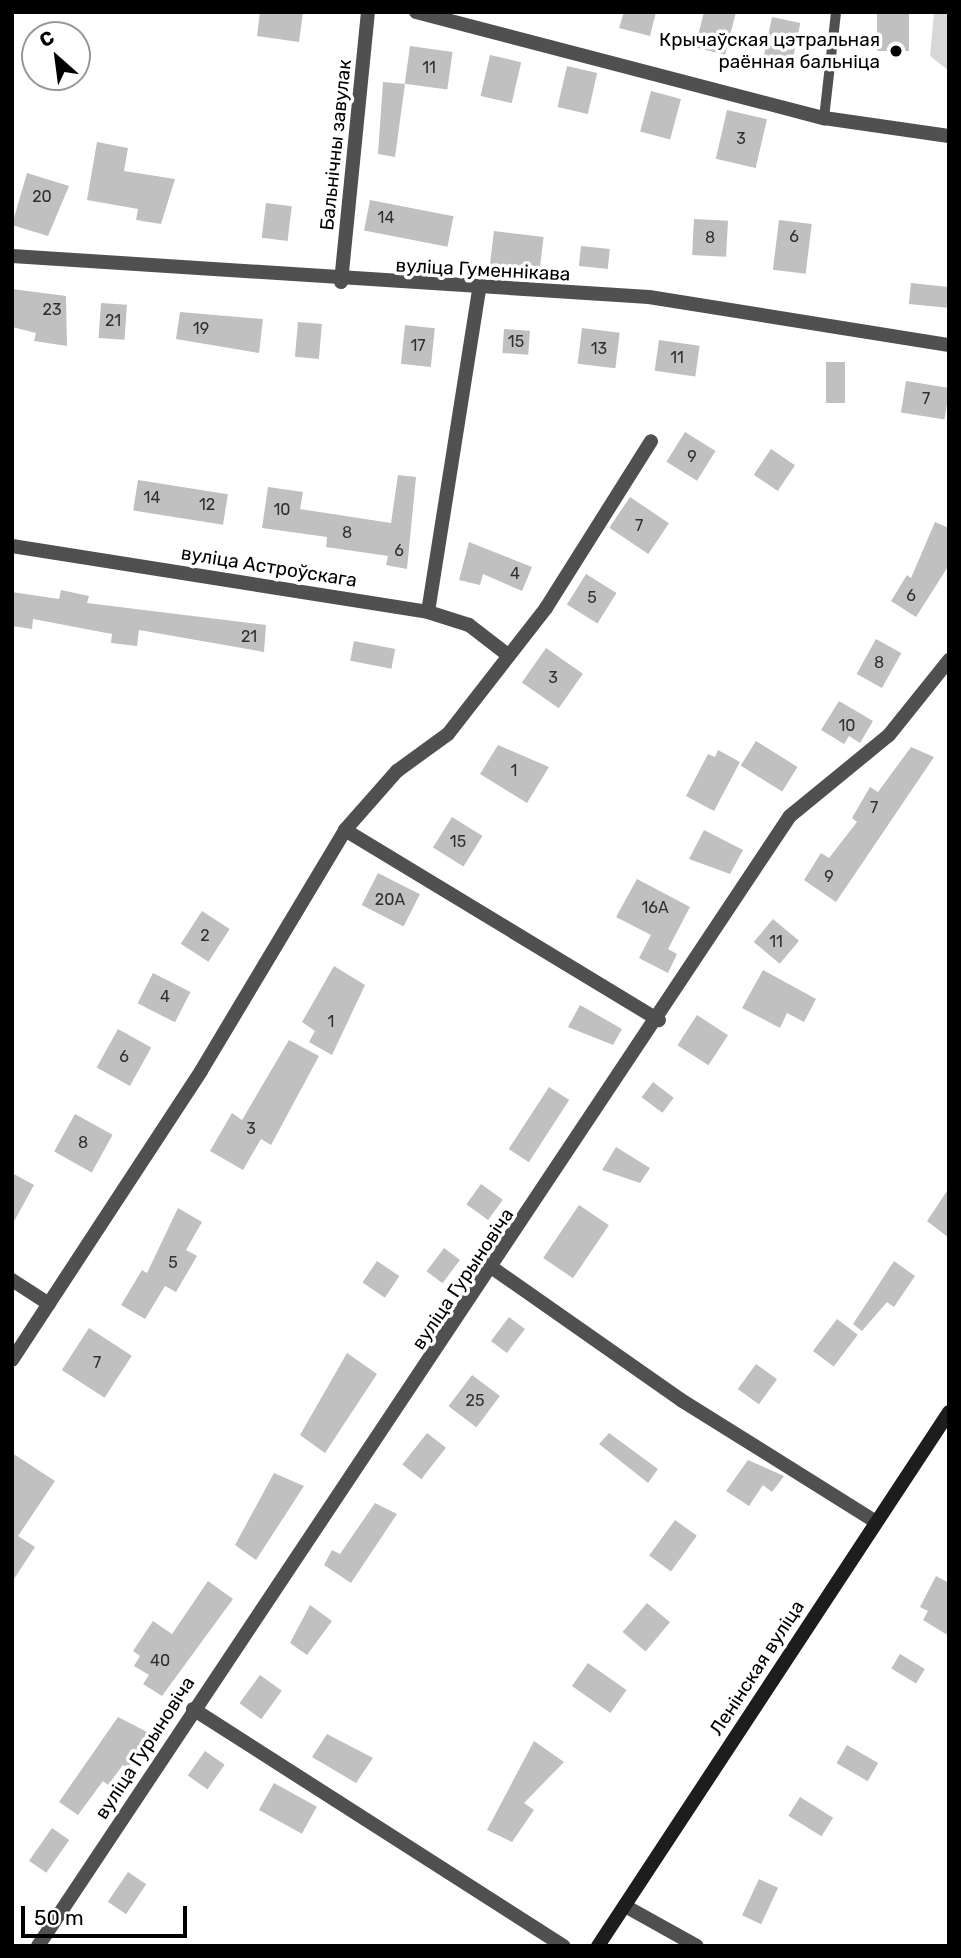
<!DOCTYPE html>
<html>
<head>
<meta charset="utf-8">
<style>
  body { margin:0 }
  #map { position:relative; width:961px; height:1958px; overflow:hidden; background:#fff; font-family:Rubik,sans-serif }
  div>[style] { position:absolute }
  .green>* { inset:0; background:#d7d7d7 }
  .building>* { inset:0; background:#c0c0c0; transform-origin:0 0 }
  .service>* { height:10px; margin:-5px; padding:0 5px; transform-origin:5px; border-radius:5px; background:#505050 }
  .minor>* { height:14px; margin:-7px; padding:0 7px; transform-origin:7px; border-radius:7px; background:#505050 }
  .secondary>* { height:14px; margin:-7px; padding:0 7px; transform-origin:7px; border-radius:7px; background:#1d1d1d }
  .dots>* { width:19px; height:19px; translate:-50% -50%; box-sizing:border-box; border:4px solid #fff; border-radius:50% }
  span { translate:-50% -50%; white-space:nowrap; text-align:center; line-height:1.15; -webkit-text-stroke:7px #fff; paint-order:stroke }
  .number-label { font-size:16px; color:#303030 }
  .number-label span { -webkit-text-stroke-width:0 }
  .poi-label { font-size:19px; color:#000 }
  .right { translate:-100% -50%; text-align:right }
  .street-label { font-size:19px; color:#000 }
  .frame { position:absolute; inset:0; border:14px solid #000; pointer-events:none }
  .north { position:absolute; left:21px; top:21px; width:70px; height:70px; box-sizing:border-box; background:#fff; border:2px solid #999; border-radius:50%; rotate:332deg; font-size:19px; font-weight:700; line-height:28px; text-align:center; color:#000 }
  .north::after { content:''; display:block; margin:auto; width:24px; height:32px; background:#000; clip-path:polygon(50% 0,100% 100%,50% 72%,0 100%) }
  .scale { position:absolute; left:21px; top:1906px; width:166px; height:32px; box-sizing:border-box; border:4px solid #000; border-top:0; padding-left:9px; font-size:21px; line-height:24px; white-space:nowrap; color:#000; -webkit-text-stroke:5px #fff; paint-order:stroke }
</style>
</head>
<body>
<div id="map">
  <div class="green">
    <i style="clip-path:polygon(934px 12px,949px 12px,949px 71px,930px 56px)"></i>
  </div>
  <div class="building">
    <i style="clip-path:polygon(260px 12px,303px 12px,299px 42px,257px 36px)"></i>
    <i style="clip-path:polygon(624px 12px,656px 12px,650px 36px,619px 28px)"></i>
    <i style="clip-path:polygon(704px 12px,736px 12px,725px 55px,695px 47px)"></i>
    <i style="left:877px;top:12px;width:32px;height:39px"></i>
    <i style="left:772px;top:17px;width:29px;height:40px;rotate:12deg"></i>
    <i style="left:410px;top:46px;width:43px;height:38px;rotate:8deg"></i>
    <i style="left:490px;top:55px;width:32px;height:42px;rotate:13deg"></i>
    <i style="left:567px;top:66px;width:31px;height:42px;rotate:13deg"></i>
    <i style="clip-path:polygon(383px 82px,405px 84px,395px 157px,378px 154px)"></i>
    <i style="left:651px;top:91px;width:31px;height:42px;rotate:15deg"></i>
    <i style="left:727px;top:110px;width:41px;height:50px;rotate:13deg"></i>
    <i style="clip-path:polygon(97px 142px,128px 148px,124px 171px,175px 179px,161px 224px,136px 220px,138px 209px,87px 200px)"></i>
    <i style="clip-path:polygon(27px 173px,69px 186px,48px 236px,12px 225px)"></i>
    <i style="left:370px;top:200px;width:85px;height:31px;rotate:11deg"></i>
    <i style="left:266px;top:203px;width:26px;height:35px;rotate:7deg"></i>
    <i style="left:694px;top:219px;width:34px;height:36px;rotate:3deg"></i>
    <i style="left:779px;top:220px;width:33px;height:50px;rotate:7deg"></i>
    <i style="left:494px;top:231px;width:50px;height:37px;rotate:7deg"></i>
    <i style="left:581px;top:246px;width:29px;height:20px;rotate:6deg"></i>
    <i style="left:911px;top:283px;width:38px;height:21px;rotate:6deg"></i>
    <i style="clip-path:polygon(12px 289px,66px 296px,67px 346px,34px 341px,36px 333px,12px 327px)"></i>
    <i style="left:101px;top:303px;width:26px;height:35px;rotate:4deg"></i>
    <i style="clip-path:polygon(180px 312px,263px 319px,259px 353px,176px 339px)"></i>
    <i style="left:298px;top:322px;width:24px;height:35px;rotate:5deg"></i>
    <i style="left:405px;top:325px;width:30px;height:39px;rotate:6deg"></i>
    <i style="left:582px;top:328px;width:38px;height:36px;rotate:7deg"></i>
    <i style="left:504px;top:329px;width:26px;height:24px;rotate:4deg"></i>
    <i style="left:659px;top:340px;width:41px;height:31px;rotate:8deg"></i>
    <i style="left:826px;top:362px;width:19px;height:41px"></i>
    <i style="left:906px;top:381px;width:44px;height:32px;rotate:9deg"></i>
    <i style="left:685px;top:432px;width:36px;height:35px;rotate:32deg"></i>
    <i style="left:771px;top:449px;width:29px;height:31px;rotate:34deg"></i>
    <i style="clip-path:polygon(398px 475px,416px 477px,407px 569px,386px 565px,388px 556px,326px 547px,327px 537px,262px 528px,268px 487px,303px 492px,300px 509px,391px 523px)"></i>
    <i style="left:138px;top:480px;width:91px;height:31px;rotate:9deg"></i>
    <i style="left:630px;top:497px;width:47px;height:37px;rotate:34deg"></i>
    <i style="clip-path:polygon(935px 522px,949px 528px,949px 565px,916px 617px,891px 601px,907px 575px,911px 578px)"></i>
    <i style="clip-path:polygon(469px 542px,532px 567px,522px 591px,483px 574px,480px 585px,459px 580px)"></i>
    <i style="left:586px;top:574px;width:36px;height:36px;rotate:32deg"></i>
    <i style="clip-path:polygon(61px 590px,89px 596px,87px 603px,266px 625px,264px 652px,139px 630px,137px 646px,111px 643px,112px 634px,33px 619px,32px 629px,12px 626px,12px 592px,59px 599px)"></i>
    <i style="left:876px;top:639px;width:29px;height:40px;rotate:29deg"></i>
    <i style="left:354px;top:641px;width:42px;height:20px;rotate:11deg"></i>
    <i style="left:546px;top:648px;width:45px;height:42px;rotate:35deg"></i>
    <i style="clip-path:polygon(839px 701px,873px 721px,860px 743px,849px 736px,844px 744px,821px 730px)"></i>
    <i style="left:756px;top:741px;width:49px;height:29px;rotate:32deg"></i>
    <i style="clip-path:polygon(498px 745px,549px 767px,527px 803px,480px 774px)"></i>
    <i style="clip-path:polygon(911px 747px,934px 757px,836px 902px,804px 880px,821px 853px,829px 858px,857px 822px,852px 818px,870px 787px,878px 792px)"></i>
    <i style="clip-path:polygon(718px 750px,740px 762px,714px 811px,686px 796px,708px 754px,715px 757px)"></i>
    <i style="left:452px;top:817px;width:36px;height:36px;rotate:32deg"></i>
    <i style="clip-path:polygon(704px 830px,743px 850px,730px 874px,689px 859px)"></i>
    <i style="left:378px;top:873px;width:47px;height:36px;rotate:27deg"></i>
    <i style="clip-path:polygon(637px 879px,690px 907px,668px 949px,677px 954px,668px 973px,639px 958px,651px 935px,616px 917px)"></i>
    <i style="left:202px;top:911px;width:33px;height:39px;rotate:33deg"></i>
    <i style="left:773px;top:919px;width:34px;height:30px;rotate:40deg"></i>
    <i style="clip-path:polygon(334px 966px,365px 985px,332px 1055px,309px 1042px,315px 1031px,302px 1022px)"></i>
    <i style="clip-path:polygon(763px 970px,816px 999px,804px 1022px,787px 1013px,780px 1028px,742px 1008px)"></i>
    <i style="left:153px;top:973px;width:42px;height:34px;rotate:27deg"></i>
    <i style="clip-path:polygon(580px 1005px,622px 1029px,613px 1045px,568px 1027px)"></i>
    <i style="left:697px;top:1015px;width:37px;height:36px;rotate:33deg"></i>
    <i style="left:118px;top:1029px;width:38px;height:44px;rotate:29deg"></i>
    <i style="clip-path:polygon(289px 1040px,319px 1056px,271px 1145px,261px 1139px,243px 1170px,210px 1151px,232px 1113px,242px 1120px)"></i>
    <i style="left:653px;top:1082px;width:26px;height:19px;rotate:37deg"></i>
    <i style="left:549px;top:1087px;width:24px;height:74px;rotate:33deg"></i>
    <i style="left:75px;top:1114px;width:43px;height:43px;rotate:29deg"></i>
    <i style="clip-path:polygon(616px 1147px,650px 1168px,640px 1183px,602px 1170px)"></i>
    <i style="clip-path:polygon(12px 1173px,34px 1185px,12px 1225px)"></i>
    <i style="left:481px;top:1184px;width:27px;height:25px;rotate:36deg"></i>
    <i style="clip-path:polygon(949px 1188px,949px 1238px,927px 1221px)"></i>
    <i style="left:579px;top:1205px;width:36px;height:64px;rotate:34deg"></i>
    <i style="clip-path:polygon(178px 1208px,202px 1222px,186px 1250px,197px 1256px,176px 1292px,165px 1286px,145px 1319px,121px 1305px,142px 1270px,147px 1273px)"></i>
    <i style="left:444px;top:1248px;width:20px;height:29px;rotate:37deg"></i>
    <i style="left:377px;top:1261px;width:27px;height:26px;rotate:34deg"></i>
    <i style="clip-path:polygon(894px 1261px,915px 1276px,894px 1307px,887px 1302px,862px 1331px,853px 1324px)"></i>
    <i style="left:509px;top:1317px;width:20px;height:30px;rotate:37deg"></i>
    <i style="left:837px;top:1319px;width:26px;height:40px;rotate:37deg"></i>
    <i style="left:89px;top:1328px;width:51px;height:50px;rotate:33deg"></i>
    <i style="clip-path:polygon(347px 1353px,377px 1374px,325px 1453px,300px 1435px)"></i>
    <i style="left:756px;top:1364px;width:26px;height:31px;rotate:36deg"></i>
    <i style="left:472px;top:1375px;width:35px;height:39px;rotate:37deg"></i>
    <i style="left:427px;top:1433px;width:24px;height:40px;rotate:38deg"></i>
    <i style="clip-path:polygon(609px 1433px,658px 1469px,648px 1483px,599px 1444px)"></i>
    <i style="clip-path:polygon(12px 1453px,55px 1481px,18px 1536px,35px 1547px,12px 1582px)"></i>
    <i style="clip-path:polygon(748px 1460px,784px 1476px,772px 1492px,763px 1485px,749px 1506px,726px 1491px)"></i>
    <i style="clip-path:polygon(274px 1473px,304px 1486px,256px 1560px,235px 1545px)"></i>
    <i style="clip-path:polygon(375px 1503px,397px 1514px,351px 1583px,324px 1565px,332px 1550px,340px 1554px)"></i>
    <i style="left:675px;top:1520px;width:27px;height:44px;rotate:36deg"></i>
    <i style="clip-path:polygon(936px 1576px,949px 1583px,949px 1636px,923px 1620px,928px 1611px,920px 1607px)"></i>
    <i style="clip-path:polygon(208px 1581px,233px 1599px,162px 1696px,143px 1684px,149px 1675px,134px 1666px,140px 1656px,133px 1651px,153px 1621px,172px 1634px)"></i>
    <i style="left:647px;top:1603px;width:30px;height:38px;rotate:40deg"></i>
    <i style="clip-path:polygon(310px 1605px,332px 1621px,307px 1655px,290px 1643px)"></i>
    <i style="left:900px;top:1654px;width:29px;height:17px;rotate:31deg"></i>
    <i style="left:588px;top:1663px;width:47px;height:28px;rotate:35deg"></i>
    <i style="left:260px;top:1675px;width:27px;height:35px;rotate:36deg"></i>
    <i style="clip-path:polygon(118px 1717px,151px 1734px,128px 1768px,123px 1765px,108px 1785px,103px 1781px,78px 1815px,59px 1802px)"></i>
    <i style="clip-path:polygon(327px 1734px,373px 1758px,356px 1783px,312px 1757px)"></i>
    <i style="clip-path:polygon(534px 1741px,564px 1762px,524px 1803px,534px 1810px,512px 1842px,487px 1830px)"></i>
    <i style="left:847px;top:1745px;width:36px;height:21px;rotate:30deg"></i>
    <i style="left:205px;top:1751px;width:24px;height:30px;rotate:35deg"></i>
    <i style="left:274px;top:1783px;width:49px;height:31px;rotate:29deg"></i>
    <i style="left:800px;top:1797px;width:39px;height:22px;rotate:32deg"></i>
    <i style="left:52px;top:1828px;width:21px;height:40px;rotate:35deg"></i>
    <i style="left:128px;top:1872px;width:22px;height:36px;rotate:34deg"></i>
    <i style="left:759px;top:1879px;width:21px;height:40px;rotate:25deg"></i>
  </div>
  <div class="service">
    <i style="left:824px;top:118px;width:107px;rotate:-83.5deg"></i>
  </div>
  <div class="minor">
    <i style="left:416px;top:12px;width:422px;rotate:14.6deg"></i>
    <i style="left:824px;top:118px;width:126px;rotate:8.2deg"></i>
    <i style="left:12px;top:256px;width:638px;rotate:3.68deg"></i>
    <i style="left:649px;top:297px;width:304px;rotate:9.1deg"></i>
    <i style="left:341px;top:282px;width:271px;rotate:-84.3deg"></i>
    <i style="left:12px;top:546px;width:421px;rotate:9deg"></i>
    <i style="left:428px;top:612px;width:43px;rotate:17.6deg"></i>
    <i style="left:469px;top:625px;width:49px;rotate:37.6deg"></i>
    <i style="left:428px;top:612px;width:326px;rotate:-81deg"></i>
    <i style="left:345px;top:830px;width:367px;rotate:31.2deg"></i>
    <i style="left:494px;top:1269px;width:228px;rotate:35deg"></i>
    <i style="left:681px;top:1400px;width:229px;rotate:32deg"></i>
    <i style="left:12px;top:1280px;width:44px;rotate:33deg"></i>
    <i style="left:12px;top:1360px;width:345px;rotate:-56.8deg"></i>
    <i style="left:201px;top:1071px;width:281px;rotate:-59.1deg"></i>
    <i style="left:345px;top:830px;width:79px;rotate:-48.6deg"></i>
    <i style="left:397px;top:771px;width:63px;rotate:-36deg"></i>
    <i style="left:448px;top:734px;width:160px;rotate:-52.1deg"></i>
    <i style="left:546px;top:608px;width:197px;rotate:-57.8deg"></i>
    <i style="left:193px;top:1709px;width:440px;rotate:32.6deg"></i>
    <i style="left:625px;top:1906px;width:82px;rotate:29.1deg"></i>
    <i style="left:38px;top:1946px;width:1357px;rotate:-56.36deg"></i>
    <i style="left:790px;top:816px;width:128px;rotate:-39.3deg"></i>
    <i style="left:889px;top:735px;width:96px;rotate:-51.3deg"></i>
  </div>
  <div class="secondary">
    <i style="left:598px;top:1946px;width:639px;rotate:-56.68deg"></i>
  </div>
  <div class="dots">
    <i style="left:896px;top:51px;background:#000"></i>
  </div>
  <div class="number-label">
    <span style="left:429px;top:68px">11</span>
    <span style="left:741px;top:139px">3</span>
    <span style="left:42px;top:197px">20</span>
    <span style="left:386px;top:218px">14</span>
    <span style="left:794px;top:237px">6</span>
    <span style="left:710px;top:238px">8</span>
    <span style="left:52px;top:310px">23</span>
    <span style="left:113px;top:321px">21</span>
    <span style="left:201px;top:329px">19</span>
    <span style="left:516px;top:342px">15</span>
    <span style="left:418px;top:346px">17</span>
    <span style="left:599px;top:349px">13</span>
    <span style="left:677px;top:358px">11</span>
    <span style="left:926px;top:399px">7</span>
    <span style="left:692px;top:457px">9</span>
    <span style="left:152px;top:498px">14</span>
    <span style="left:207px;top:505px">12</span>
    <span style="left:282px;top:510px">10</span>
    <span style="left:639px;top:526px">7</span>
    <span style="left:347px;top:533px">8</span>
    <span style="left:399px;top:551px">6</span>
    <span style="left:515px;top:574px">4</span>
    <span style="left:911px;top:596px">6</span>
    <span style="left:592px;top:598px">5</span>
    <span style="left:249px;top:637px">21</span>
    <span style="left:879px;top:663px">8</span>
    <span style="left:553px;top:678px">3</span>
    <span style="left:847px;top:726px">10</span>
    <span style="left:514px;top:771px">1</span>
    <span style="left:874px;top:808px">7</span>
    <span style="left:458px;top:842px">15</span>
    <span style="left:829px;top:877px">9</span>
    <span style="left:390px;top:900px">20А</span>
    <span style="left:655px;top:908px">16А</span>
    <span style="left:205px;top:936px">2</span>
    <span style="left:776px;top:942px">11</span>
    <span style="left:165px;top:997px">4</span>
    <span style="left:331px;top:1022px">1</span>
    <span style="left:124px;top:1057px">6</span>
    <span style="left:251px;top:1129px">3</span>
    <span style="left:83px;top:1143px">8</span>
    <span style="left:173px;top:1263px">5</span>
    <span style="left:97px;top:1363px">7</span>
    <span style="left:475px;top:1401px">25</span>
    <span style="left:160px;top:1661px">40</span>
  </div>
  <div class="poi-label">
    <span class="right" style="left:880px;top:51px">Крычаўская цэтральная<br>раённая бальніца</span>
  </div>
  <div class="street-label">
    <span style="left:336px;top:145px;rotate:-84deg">Бальнічны завулак</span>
    <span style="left:483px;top:270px;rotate:3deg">вуліца Гуменнікава</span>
    <span style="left:269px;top:567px;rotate:9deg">вуліца Астроўскага</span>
    <span style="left:463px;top:1279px;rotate:-56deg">вуліца Гурыновіча</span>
    <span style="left:757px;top:1668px;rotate:-57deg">Ленінская вуліца</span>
    <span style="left:145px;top:1748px;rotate:-57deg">вуліца Гурыновіча</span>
  </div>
  <div class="frame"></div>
  <div class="north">С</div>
  <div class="scale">50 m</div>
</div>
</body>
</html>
